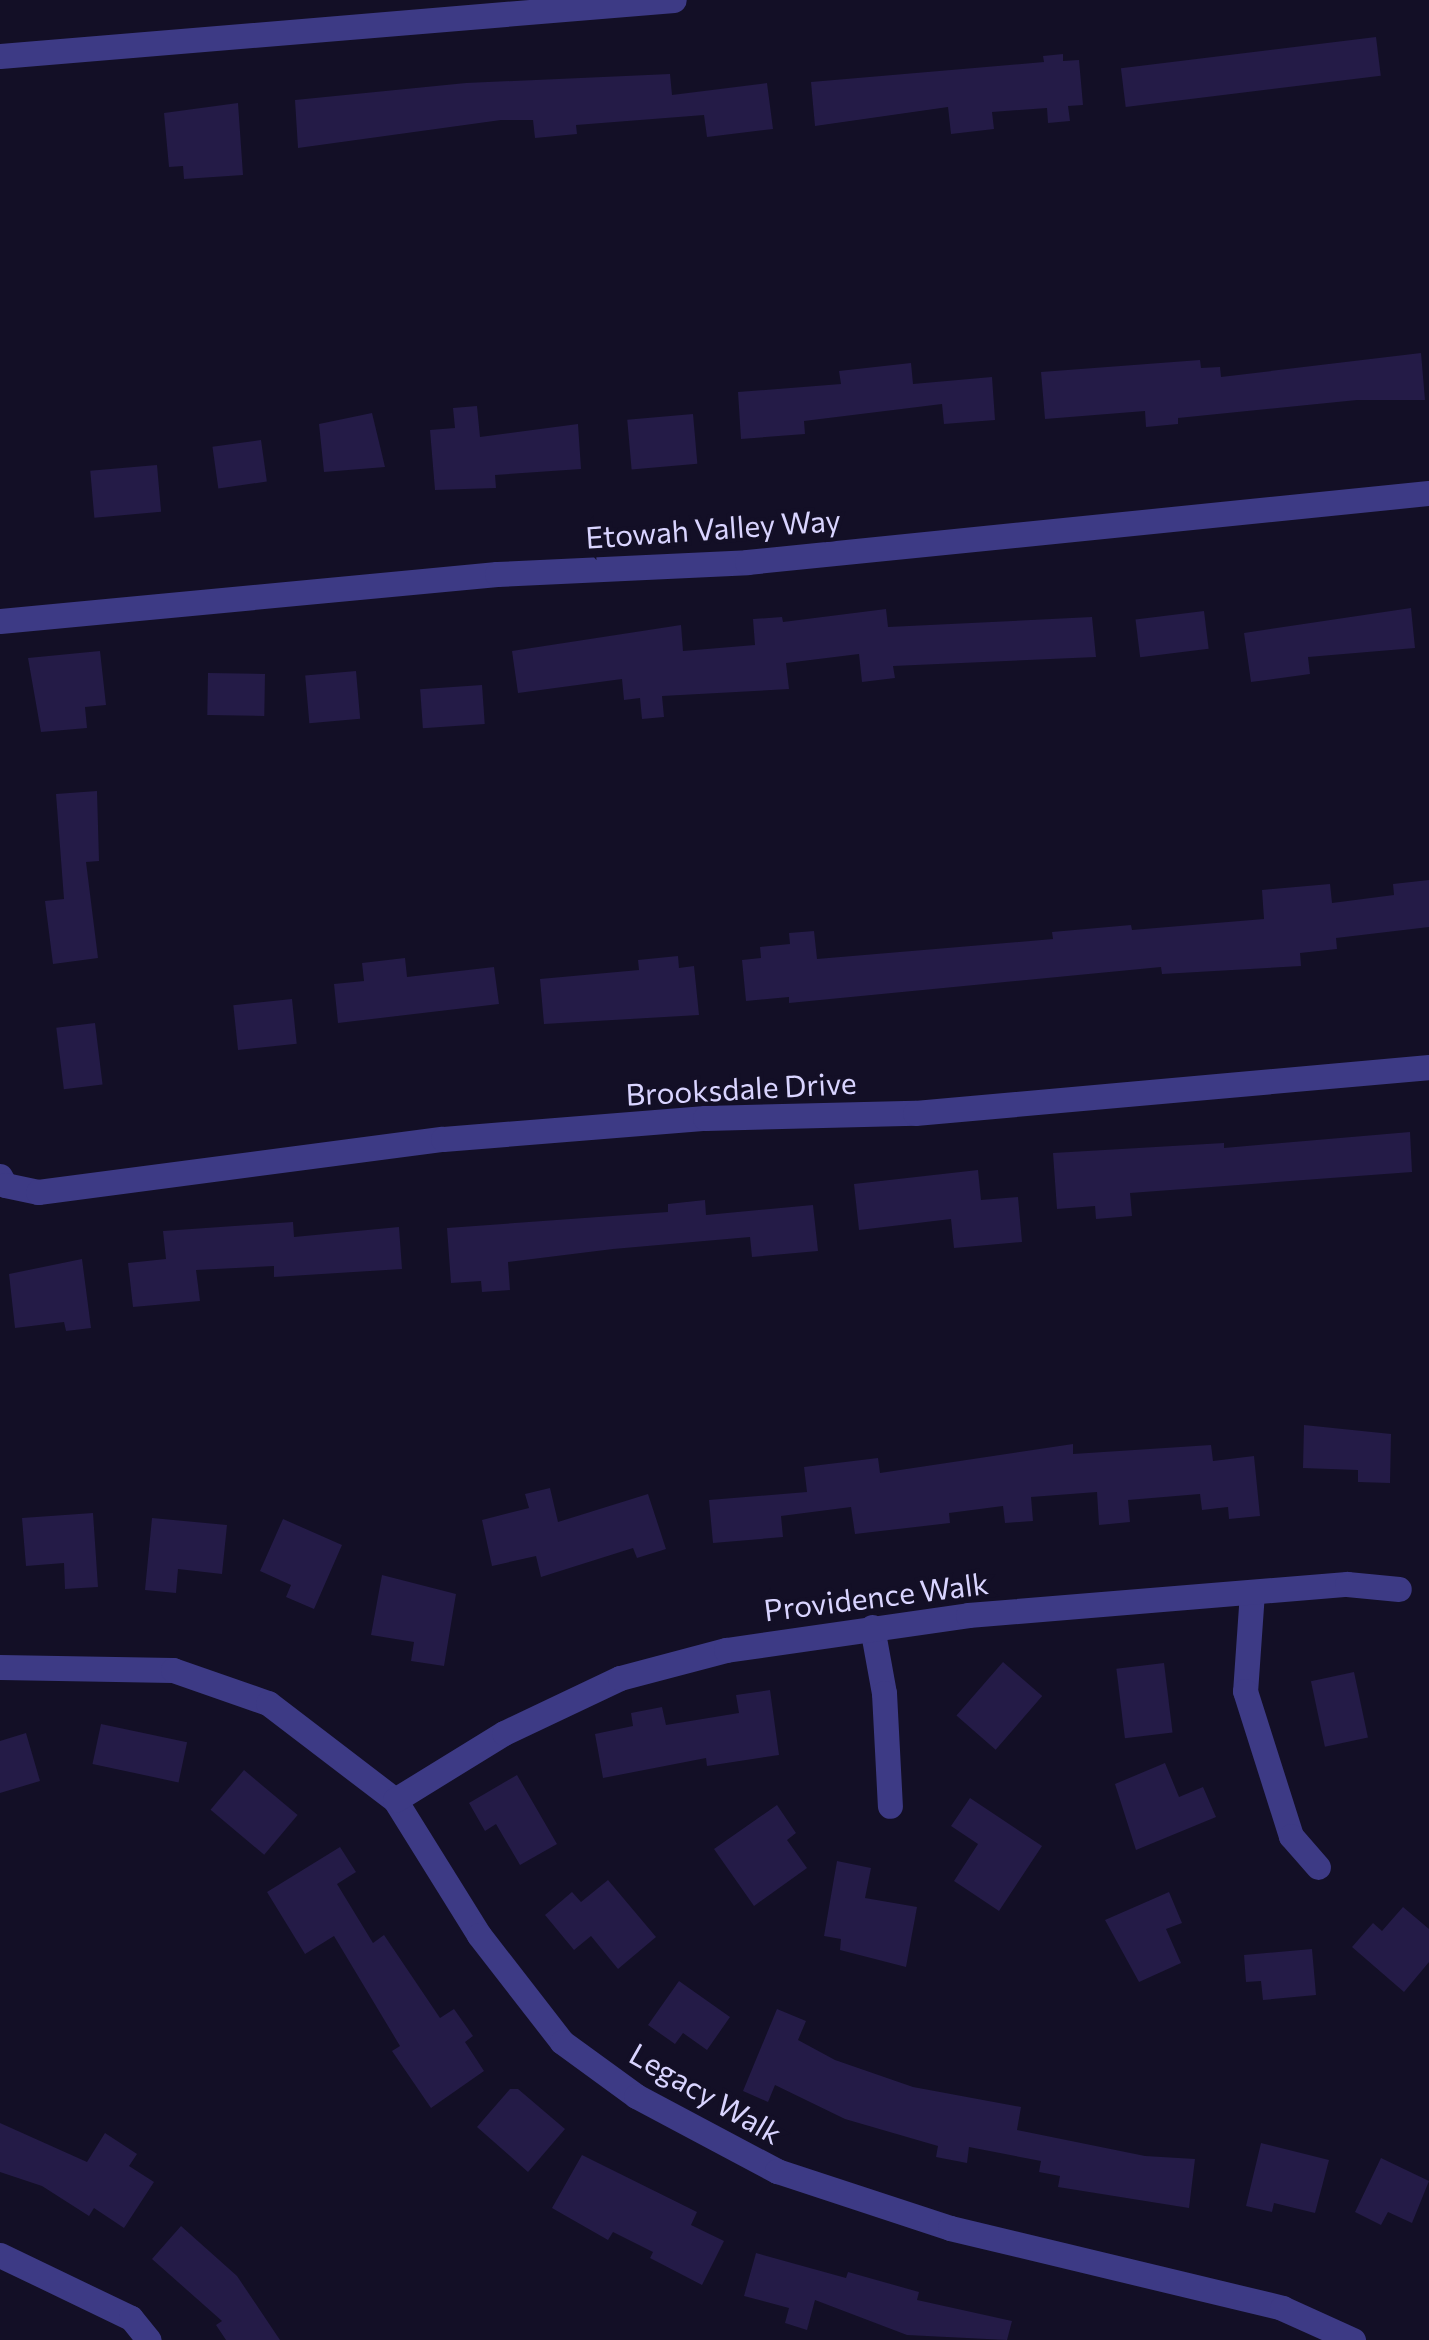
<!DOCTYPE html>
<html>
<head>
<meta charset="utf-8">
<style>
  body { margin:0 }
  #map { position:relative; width:1429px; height:2340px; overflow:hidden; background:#130f26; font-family:Commissioner,sans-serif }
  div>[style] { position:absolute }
  .building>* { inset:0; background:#241b47; transform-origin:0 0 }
  .minor>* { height:25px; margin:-12.5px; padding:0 12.5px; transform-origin:12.5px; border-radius:12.5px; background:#3d3a85 }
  span { translate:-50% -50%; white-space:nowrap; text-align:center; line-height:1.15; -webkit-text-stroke:8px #130f26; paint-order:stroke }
  .street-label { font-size:30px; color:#d9d4ff }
</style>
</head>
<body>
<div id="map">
  <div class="building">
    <i style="left:1376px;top:37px;width:39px;height:257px;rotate:83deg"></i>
    <i style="clip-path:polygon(1063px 54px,1063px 61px,1079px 60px,1083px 105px,1068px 106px,1070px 121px,1048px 123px,1047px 108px,992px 112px,994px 129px,951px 134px,948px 107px,815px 126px,811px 82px,1044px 62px,1043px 56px)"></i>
    <i style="clip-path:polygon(670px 74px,672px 95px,767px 83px,773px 129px,707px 137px,704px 115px,576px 125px,577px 134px,535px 138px,533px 120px,501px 120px,298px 148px,295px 100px,466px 83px)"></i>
    <i style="clip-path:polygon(238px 103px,243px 175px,184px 179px,183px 166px,169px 167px,164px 113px)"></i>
    <i style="clip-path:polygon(1421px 353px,1425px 400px,1357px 400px,1178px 418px,1178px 424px,1146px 427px,1145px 411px,1045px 419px,1041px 372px,1200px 360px,1201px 368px,1220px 367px,1221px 377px)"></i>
    <i style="clip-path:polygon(911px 363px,913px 384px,992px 377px,995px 420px,944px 424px,942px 404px,804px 421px,805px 434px,741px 439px,738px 392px,841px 384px,839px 371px)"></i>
    <i style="clip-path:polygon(477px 406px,480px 437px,578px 424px,581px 469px,495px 475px,496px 488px,435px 490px,430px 430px,455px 428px,453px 408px)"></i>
    <i style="clip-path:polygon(372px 413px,385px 467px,324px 472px,319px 424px)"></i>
    <i style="left:693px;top:414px;width:50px;height:66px;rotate:85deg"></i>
    <i style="left:261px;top:440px;width:42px;height:49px;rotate:82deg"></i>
    <i style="left:157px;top:465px;width:47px;height:67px;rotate:85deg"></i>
    <i style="clip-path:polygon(1411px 608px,1415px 648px,1308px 657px,1310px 674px,1251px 682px,1244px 633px)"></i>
    <i style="clip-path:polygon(886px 609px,888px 627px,1092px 617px,1096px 657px,893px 666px,895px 678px,862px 682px,859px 654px,786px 663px,789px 689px,662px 696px,664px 717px,642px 719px,640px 698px,624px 700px,622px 679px,518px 693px,512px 651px,681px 625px,683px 651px,755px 645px,753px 619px,782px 617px,783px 622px)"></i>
    <i style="left:1204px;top:611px;width:38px;height:69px;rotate:83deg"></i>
    <i style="clip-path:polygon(100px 651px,106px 705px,85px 707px,87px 728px,41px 732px,28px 658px)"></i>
    <i style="left:356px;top:671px;width:48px;height:51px;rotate:85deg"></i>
    <i style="left:208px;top:673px;width:57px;height:42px;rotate:1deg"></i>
    <i style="left:482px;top:685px;width:39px;height:62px;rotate:86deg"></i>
    <i style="clip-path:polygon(97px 791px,99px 861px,86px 862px,98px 958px,53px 964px,45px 901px,64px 899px,56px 794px)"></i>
    <i style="clip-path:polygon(1429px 880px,1429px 927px,1336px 938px,1337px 949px,1300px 953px,1301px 966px,1162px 974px,1161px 967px,789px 1003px,789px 997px,746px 1001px,742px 960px,761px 958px,760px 947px,790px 944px,789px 933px,814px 931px,817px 959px,1053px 939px,1052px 932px,1131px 925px,1132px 930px,1264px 919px,1262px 890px,1330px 884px,1332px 903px,1394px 895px,1393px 884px)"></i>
    <i style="clip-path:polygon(678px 956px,679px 968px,694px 966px,699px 1015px,544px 1024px,540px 979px,639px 970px,638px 960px)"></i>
    <i style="clip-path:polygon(405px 958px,407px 977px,494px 967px,499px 1004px,338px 1023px,334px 984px,364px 981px,362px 963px)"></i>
    <i style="left:292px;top:999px;width:45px;height:59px;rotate:84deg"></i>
    <i style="left:95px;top:1023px;width:62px;height:39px;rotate:83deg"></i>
    <i style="clip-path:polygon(1410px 1132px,1412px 1172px,1130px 1193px,1132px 1216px,1096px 1219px,1095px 1206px,1057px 1209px,1053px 1153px,1224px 1143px,1224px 1148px)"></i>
    <i style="clip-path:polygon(978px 1170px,981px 1200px,1018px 1197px,1022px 1242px,954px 1248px,951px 1219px,859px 1230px,854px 1184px)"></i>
    <i style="clip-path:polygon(705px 1200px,706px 1215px,813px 1205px,818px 1251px,752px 1257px,750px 1237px,613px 1249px,508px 1262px,510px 1290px,482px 1292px,481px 1281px,451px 1283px,447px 1228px,668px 1212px,668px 1204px)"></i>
    <i style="clip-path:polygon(293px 1222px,294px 1237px,399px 1227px,402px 1269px,274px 1277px,274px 1266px,196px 1270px,200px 1301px,133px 1307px,128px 1263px,166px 1259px,163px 1231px)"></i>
    <i style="clip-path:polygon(82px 1259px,91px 1328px,66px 1331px,64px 1322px,15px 1328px,9px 1274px)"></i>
    <i style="clip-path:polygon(1304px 1425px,1391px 1434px,1390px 1483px,1358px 1482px,1358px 1470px,1303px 1468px)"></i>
    <i style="clip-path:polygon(1073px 1444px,1073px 1454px,1211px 1445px,1213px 1461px,1254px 1456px,1260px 1516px,1229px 1519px,1228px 1507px,1202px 1510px,1200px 1494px,1128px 1500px,1130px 1522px,1099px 1525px,1097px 1492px,1031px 1497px,1033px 1521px,1005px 1523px,1003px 1506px,949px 1513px,950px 1523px,855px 1534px,851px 1507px,781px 1516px,783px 1537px,713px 1543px,709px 1500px,807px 1492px,804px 1467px,878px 1458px,880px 1473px)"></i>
    <i style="clip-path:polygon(550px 1488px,558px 1522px,648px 1494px,666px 1549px,637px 1558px,633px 1548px,541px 1577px,536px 1556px,492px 1566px,482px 1520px,529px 1508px,525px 1494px)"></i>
    <i style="clip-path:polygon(93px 1513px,98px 1587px,65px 1589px,64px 1563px,26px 1566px,22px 1518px)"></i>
    <i style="clip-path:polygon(152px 1518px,227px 1525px,222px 1574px,178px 1569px,176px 1593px,145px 1590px)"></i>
    <i style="clip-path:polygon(283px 1519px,342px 1545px,314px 1609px,286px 1597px,291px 1585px,260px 1571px)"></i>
    <i style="clip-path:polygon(382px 1575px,456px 1594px,444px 1666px,411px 1661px,414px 1642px,371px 1635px)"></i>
    <i style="left:1003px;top:1662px;width:52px;height:71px;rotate:41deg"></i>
    <i style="left:1164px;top:1663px;width:70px;height:48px;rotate:83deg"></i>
    <i style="left:1354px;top:1672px;width:67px;height:44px;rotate:78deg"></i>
    <i style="clip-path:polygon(770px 1690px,779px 1755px,707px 1766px,706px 1758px,603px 1778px,595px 1734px,633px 1726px,631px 1713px,662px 1707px,666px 1725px,739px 1713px,736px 1695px)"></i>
    <i style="left:101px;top:1724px;width:88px;height:41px;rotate:12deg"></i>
    <i style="clip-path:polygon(26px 1733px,40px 1781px,0 1793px,0 1741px)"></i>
    <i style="clip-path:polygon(1165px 1763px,1179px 1797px,1203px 1787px,1216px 1817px,1136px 1850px,1115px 1784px)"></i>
    <i style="left:244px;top:1770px;width:70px;height:52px;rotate:40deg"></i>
    <i style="clip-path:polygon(517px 1775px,557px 1844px,520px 1865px,496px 1824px,485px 1831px,469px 1803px)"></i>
    <i style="clip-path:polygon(970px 1798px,1042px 1846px,999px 1911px,954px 1881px,978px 1844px,951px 1826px)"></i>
    <i style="clip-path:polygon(777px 1805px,796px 1833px,787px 1840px,807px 1868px,754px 1906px,714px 1849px)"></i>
    <i style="clip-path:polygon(340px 1847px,356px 1872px,337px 1884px,373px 1943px,384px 1935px,440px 2018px,454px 2009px,473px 2036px,465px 2042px,484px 2071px,431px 2108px,392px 2051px,400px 2046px,334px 1936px,305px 1954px,267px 1892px)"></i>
    <i style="clip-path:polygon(837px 1861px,871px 1868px,865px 1898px,917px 1907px,906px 1967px,840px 1950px,841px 1939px,824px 1936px)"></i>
    <i style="clip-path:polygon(608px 1880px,656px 1937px,618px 1969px,591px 1936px,574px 1950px,545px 1915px,572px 1892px,581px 1902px)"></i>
    <i style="clip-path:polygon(1169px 1892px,1182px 1923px,1166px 1929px,1181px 1963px,1139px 1982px,1105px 1920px)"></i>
    <i style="clip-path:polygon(1403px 1907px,1429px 1929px,1429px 1962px,1404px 1992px,1352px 1947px,1373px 1923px,1382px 1931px)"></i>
    <i style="clip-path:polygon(1312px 1949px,1316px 1995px,1263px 2000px,1261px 1981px,1246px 1982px,1244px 1955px)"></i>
    <i style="clip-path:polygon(679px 1981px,730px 2017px,707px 2050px,683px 2033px,675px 2044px,648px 2025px)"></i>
    <i style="clip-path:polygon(777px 2009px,806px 2021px,798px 2040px,835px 2060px,913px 2087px,1021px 2107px,1017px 2130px,1145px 2156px,1195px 2159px,1189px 2208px,1058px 2187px,1060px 2176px,1039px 2172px,1041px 2161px,969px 2147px,967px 2163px,936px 2157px,938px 2146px,845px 2119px,775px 2085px,768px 2102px,743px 2091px)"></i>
    <i style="clip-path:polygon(510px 2089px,518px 2089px,565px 2129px,528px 2172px,477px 2127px)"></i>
    <i style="clip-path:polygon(0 2123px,87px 2162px,105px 2133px,137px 2154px,129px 2166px,154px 2182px,124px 2228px,94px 2208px,89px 2216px,42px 2186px,0 2172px)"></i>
    <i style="clip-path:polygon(1261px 2143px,1329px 2160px,1315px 2213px,1274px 2203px,1272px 2212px,1246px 2206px)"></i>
    <i style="clip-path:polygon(582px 2155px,697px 2212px,691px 2225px,724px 2241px,702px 2285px,650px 2258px,653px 2252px,613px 2232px,608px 2240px,552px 2208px)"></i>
    <i style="clip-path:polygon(1381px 2158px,1429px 2181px,1412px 2223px,1388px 2212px,1381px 2225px,1355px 2212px)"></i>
    <i style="clip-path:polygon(181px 2226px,237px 2276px,280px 2340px,226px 2340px,216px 2325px,222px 2321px,152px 2259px)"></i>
    <i style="clip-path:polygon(756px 2253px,846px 2278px,848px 2272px,919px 2292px,917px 2300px,1012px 2321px,1007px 2340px,907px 2335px,815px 2300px,807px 2330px,785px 2323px,789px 2308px,744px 2296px)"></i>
  </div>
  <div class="minor">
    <i style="left:0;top:56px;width:676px;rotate:-4.75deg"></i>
    <i style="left:0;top:621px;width:499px;rotate:-5.4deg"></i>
    <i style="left:497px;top:574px;width:250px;rotate:-2.7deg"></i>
    <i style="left:747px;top:562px;width:685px;rotate:-5.78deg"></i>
    <i style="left:0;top:1176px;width:10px;rotate:61deg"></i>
    <i style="left:5px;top:1185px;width:34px;rotate:12deg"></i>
    <i style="left:38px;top:1192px;width:408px;rotate:-7.5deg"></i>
    <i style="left:443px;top:1139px;width:263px;rotate:-4.6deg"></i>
    <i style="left:705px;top:1118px;width:210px;rotate:-1.4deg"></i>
    <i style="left:915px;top:1113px;width:516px;rotate:-5.11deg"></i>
    <i style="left:1252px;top:1592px;width:99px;rotate:94deg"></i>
    <i style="left:1245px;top:1691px;width:152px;rotate:72.4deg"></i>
    <i style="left:1291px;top:1836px;width:41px;rotate:48.9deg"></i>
    <i style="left:872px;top:1627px;width:67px;rotate:79.7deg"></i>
    <i style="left:884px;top:1693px;width:113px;rotate:87deg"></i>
    <i style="left:0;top:1667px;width:173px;rotate:1deg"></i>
    <i style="left:173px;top:1670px;width:101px;rotate:19.2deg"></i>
    <i style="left:268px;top:1703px;width:160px;rotate:37.4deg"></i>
    <i style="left:395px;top:1800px;width:159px;rotate:58.1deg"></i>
    <i style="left:479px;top:1935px;width:135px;rotate:52.2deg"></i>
    <i style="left:562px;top:2042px;width:92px;rotate:36.1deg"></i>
    <i style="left:636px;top:2096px;width:160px;rotate:28deg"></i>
    <i style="left:777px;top:2171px;width:182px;rotate:18.2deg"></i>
    <i style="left:950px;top:2228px;width:342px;rotate:13.5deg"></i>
    <i style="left:1282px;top:2308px;width:78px;rotate:24.3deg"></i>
    <i style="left:395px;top:1800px;width:128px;rotate:-31.6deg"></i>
    <i style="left:504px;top:1733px;width:128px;rotate:-25.4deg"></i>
    <i style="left:620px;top:1678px;width:110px;rotate:-14.8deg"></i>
    <i style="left:726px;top:1650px;width:245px;rotate:-8.2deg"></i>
    <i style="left:968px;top:1615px;width:380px;rotate:-4.7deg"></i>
    <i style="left:1347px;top:1584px;width:52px;rotate:5.5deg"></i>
    <i style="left:0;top:2255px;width:145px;rotate:25.7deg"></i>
    <i style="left:131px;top:2318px;width:28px;rotate:51deg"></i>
  </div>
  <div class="street-label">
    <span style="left:713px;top:528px;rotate:-4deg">Etowah Valley Way</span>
    <span style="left:741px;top:1088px;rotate:-3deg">Brooksdale Drive</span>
    <span style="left:876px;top:1596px;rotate:-7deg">Providence Walk</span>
    <span style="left:706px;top:2093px;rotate:30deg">Legacy Walk</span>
  </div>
</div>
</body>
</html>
